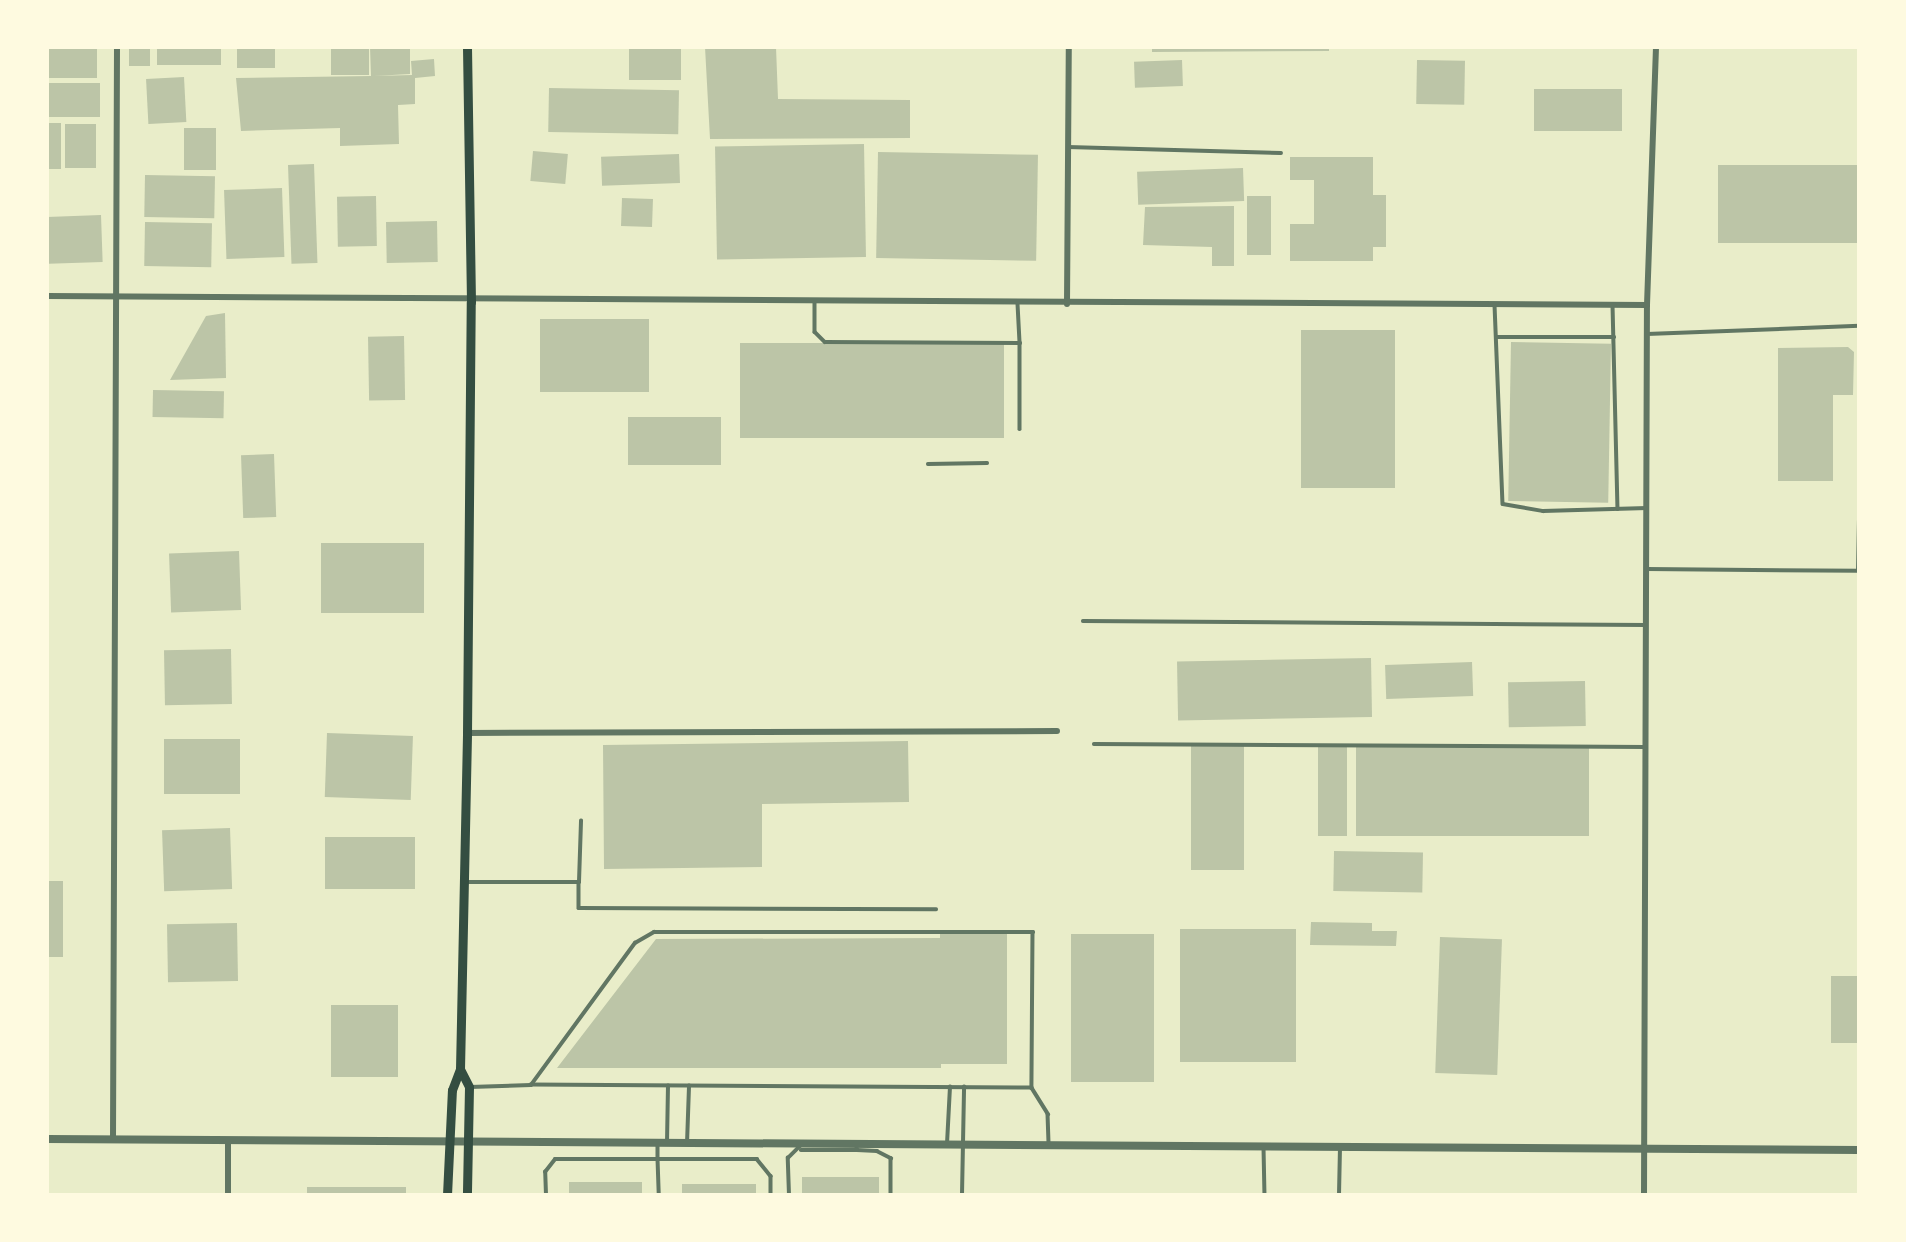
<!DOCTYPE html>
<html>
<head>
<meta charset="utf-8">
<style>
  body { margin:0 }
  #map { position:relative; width:1906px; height:1242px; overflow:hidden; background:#e9edc9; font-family:"Nunito Sans",sans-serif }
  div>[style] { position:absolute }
  .building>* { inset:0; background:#bcc5a7; transform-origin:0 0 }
  .service>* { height:3.5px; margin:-1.75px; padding:0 1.75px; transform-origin:1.75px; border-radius:1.75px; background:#617663 }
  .minor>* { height:6px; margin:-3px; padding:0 3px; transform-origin:3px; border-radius:3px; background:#617663 }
  .tertiary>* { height:8px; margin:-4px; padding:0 4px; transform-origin:4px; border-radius:4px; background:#617663 }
  .secondary>* { height:9px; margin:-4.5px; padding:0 4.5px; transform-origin:4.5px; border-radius:4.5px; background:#344e41 }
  span { translate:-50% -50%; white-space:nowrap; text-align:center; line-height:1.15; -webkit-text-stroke:7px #fefae0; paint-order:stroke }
  .frame { position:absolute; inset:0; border:49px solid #fefae0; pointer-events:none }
</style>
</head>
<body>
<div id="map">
  <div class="building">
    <i style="left:47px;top:47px;width:50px;height:31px"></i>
    <i style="left:129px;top:47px;width:21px;height:19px"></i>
    <i style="left:157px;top:47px;width:64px;height:18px"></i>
    <i style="left:237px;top:47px;width:38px;height:21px"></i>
    <i style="left:331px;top:47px;width:38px;height:28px"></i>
    <i style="clip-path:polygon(370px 47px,410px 47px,410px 74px,374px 76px,412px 75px,411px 61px,434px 59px,435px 76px,415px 78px,415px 104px,398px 105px,399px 144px,340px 146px,340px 128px,241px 131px,236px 78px,371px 76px)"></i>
    <i style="left:629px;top:47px;width:52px;height:33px"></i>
    <i style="clip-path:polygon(705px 47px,776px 47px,778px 99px,910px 100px,910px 138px,710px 139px)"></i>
    <i style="clip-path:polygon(1152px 47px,1329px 47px,1329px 51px,1152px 52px)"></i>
    <i style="left:1182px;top:60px;width:26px;height:48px;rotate:88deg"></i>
    <i style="left:1417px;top:60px;width:48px;height:44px;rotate:1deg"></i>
    <i style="left:184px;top:77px;width:45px;height:38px;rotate:87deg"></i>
    <i style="left:100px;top:83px;width:34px;height:53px;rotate:90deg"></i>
    <i style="left:549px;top:88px;width:130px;height:44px;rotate:1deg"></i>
    <i style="left:1622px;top:89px;width:42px;height:88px;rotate:90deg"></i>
    <i style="left:47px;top:123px;width:14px;height:46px"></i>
    <i style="left:65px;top:124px;width:31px;height:44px"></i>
    <i style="left:184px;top:128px;width:32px;height:42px"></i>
    <i style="left:864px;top:144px;width:113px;height:149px;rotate:89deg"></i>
    <i style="left:533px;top:151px;width:35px;height:30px;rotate:5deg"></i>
    <i style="left:878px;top:152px;width:160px;height:106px;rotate:1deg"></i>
    <i style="left:679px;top:154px;width:29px;height:78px;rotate:88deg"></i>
    <i style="clip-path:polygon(1290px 157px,1373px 157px,1373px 195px,1386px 195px,1386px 247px,1373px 247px,1373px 261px,1290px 261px,1290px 224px,1314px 224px,1314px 180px,1290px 180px)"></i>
    <i style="left:314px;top:164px;width:99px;height:26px;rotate:88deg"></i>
    <i style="left:1718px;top:165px;width:141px;height:78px"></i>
    <i style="left:1243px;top:168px;width:33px;height:106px;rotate:88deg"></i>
    <i style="left:145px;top:175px;width:70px;height:42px;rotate:1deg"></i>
    <i style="left:282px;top:188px;width:69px;height:58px;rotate:88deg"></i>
    <i style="left:376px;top:196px;width:50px;height:39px;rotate:89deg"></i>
    <i style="left:1247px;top:196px;width:24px;height:59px"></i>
    <i style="left:622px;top:198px;width:31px;height:28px;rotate:2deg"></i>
    <i style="clip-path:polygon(1234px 206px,1234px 266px,1212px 266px,1212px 247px,1143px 245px,1145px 207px)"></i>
    <i style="left:101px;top:215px;width:47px;height:54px;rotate:88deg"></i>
    <i style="left:437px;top:221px;width:41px;height:51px;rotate:89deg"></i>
    <i style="left:145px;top:222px;width:67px;height:44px;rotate:1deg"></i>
    <i style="clip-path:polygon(225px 313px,226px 378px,170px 380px,206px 316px)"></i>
    <i style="left:540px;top:319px;width:109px;height:73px"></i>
    <i style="left:1395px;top:330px;width:158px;height:94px;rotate:90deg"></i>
    <i style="left:404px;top:336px;width:64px;height:36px;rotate:89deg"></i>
    <i style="left:1511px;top:342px;width:100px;height:159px;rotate:1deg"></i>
    <i style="left:740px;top:343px;width:264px;height:95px"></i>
    <i style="clip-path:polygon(1848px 347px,1854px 352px,1853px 395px,1833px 395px,1833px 481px,1778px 481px,1778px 348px)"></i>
    <i style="left:153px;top:390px;width:71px;height:27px;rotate:1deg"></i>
    <i style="left:628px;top:417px;width:93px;height:48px"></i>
    <i style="left:274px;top:454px;width:63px;height:33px;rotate:88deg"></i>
    <i style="left:321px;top:543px;width:103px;height:70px"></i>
    <i style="left:239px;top:551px;width:59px;height:70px;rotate:88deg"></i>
    <i style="left:231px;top:649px;width:55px;height:67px;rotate:89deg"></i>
    <i style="left:1371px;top:658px;width:59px;height:194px;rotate:89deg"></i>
    <i style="left:1472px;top:662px;width:34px;height:87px;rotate:88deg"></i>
    <i style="left:1585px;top:681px;width:45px;height:77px;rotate:89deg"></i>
    <i style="left:327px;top:733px;width:86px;height:64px;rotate:2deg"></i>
    <i style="left:240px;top:739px;width:55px;height:76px;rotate:90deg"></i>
    <i style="clip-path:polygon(908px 741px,909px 802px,762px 804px,762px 867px,604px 869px,603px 745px)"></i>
    <i style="left:1191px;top:743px;width:53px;height:127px"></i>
    <i style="left:1318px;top:747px;width:29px;height:89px"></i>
    <i style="left:1356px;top:747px;width:233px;height:89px"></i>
    <i style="left:230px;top:828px;width:61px;height:68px;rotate:88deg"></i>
    <i style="left:415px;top:837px;width:52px;height:90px;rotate:90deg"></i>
    <i style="left:1334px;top:851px;width:89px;height:40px;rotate:1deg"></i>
    <i style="left:47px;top:881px;width:16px;height:76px"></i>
    <i style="clip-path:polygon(1311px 922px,1372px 923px,1372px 931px,1397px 931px,1396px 946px,1310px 945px)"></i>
    <i style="left:237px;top:923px;width:58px;height:70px;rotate:89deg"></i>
    <i style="left:1180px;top:929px;width:116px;height:133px"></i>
    <i style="clip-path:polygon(940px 933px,1007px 933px,1007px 1064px,941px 1064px,941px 1068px,557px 1068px,656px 939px,940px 938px)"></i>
    <i style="left:1071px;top:934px;width:83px;height:148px"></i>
    <i style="left:1440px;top:937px;width:62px;height:136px;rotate:2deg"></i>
    <i style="left:1831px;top:976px;width:28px;height:67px"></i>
    <i style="left:331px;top:1005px;width:67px;height:72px"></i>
    <i style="left:802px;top:1177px;width:77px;height:18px"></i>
    <i style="left:642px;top:1182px;width:13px;height:73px;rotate:90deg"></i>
    <i style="left:756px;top:1184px;width:11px;height:74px;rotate:90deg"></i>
    <i style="left:406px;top:1187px;width:8px;height:99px;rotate:90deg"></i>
  </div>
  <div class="service">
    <i style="left:1068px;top:147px;width:213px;rotate:1.6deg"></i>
    <i style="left:815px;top:303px;width:29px;rotate:90deg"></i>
    <i style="left:815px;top:332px;width:14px;rotate:45deg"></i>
    <i style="left:825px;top:342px;width:195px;rotate:0.3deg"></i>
    <i style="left:1020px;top:343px;width:86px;rotate:90deg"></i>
    <i style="left:1018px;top:304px;width:39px;rotate:87deg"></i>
    <i style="left:1495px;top:305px;width:199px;rotate:87.7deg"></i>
    <i style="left:1503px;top:504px;width:41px;rotate:9.9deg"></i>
    <i style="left:1543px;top:511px;width:104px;rotate:-1.7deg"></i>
    <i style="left:1613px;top:305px;width:204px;rotate:88.6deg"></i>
    <i style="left:1647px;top:334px;width:212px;rotate:-2.2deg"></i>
    <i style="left:1497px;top:337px;width:117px"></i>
    <i style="left:928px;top:464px;width:59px;rotate:-1deg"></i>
    <i style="left:1647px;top:569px;width:212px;rotate:0.5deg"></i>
    <i style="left:1858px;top:571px;width:50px;rotate:-88.9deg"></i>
    <i style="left:1083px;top:621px;width:563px;rotate:0.41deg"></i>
    <i style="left:1094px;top:744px;width:551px;rotate:0.31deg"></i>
    <i style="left:464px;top:882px;width:115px"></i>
    <i style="left:579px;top:882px;width:26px;rotate:90deg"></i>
    <i style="left:579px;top:908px;width:357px;rotate:0.2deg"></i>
    <i style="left:579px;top:882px;width:61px;rotate:-88.1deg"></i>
    <i style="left:654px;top:932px;width:379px"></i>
    <i style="left:1033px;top:932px;width:156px;rotate:90.4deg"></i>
    <i style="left:1032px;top:1088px;width:501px;rotate:-179.66deg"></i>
    <i style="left:531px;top:1085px;width:176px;rotate:-53.8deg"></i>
    <i style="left:635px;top:943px;width:22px;rotate:-30deg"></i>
    <i style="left:470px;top:1087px;width:61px;rotate:-1.9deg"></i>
    <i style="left:1032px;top:1088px;width:31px;rotate:58deg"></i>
    <i style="left:1048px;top:1114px;width:31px;rotate:88deg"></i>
    <i style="left:667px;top:1143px;width:57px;rotate:-89deg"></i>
    <i style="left:687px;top:1144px;width:58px;rotate:-88deg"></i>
    <i style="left:947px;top:1144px;width:57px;rotate:-87deg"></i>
    <i style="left:658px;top:1145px;width:14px;rotate:90deg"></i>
    <i style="left:658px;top:1159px;width:99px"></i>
    <i style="left:757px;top:1159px;width:22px;rotate:51deg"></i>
    <i style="left:771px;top:1176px;width:19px;rotate:90deg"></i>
    <i style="left:857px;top:1146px;width:4px;rotate:90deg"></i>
    <i style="left:857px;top:1150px;width:20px;rotate:3deg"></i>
    <i style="left:877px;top:1151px;width:16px;rotate:27deg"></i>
    <i style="left:891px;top:1158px;width:37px;rotate:90deg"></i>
    <i style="left:1264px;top:1148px;width:47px;rotate:88.8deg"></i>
    <i style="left:801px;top:1150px;width:56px"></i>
    <i style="left:546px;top:1195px;width:23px;rotate:-92deg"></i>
    <i style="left:545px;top:1172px;width:16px;rotate:-52deg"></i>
    <i style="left:555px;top:1159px;width:103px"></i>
    <i style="left:658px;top:1159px;width:36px;rotate:88deg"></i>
    <i style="left:789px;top:1195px;width:37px;rotate:-92deg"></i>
    <i style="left:788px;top:1158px;width:18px;rotate:-45deg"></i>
    <i style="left:962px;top:1195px;width:108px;rotate:-88.9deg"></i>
    <i style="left:1339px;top:1195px;width:47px;rotate:-88.8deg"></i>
  </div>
  <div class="minor">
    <i style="left:47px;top:296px;width:1600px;rotate:0.32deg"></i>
    <i style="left:1067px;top:304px;width:257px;rotate:-89.6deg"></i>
    <i style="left:467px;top:733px;width:590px;rotate:-0.19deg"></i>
    <i style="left:113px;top:1139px;width:1092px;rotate:-89.79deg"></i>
    <i style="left:228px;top:1195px;width:54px;rotate:-90deg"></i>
    <i style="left:1644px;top:1195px;width:890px;rotate:-89.81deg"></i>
    <i style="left:1647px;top:305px;width:258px;rotate:-88deg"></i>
  </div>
  <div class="tertiary">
    <i style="left:47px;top:1139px;width:1812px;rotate:0.35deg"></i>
  </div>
  <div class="secondary">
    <i style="left:460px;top:1069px;width:20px;rotate:63deg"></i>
    <i style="left:469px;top:1087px;width:108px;rotate:91.1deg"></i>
    <i style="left:447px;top:1195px;width:105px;rotate:-87.3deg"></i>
    <i style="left:452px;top:1090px;width:22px;rotate:-69deg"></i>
    <i style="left:460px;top:1069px;width:336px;rotate:-88.8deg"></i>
    <i style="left:467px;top:733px;width:431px;rotate:-89.5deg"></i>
    <i style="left:471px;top:302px;width:255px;rotate:-90.9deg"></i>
  </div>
  <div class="frame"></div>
</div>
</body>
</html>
